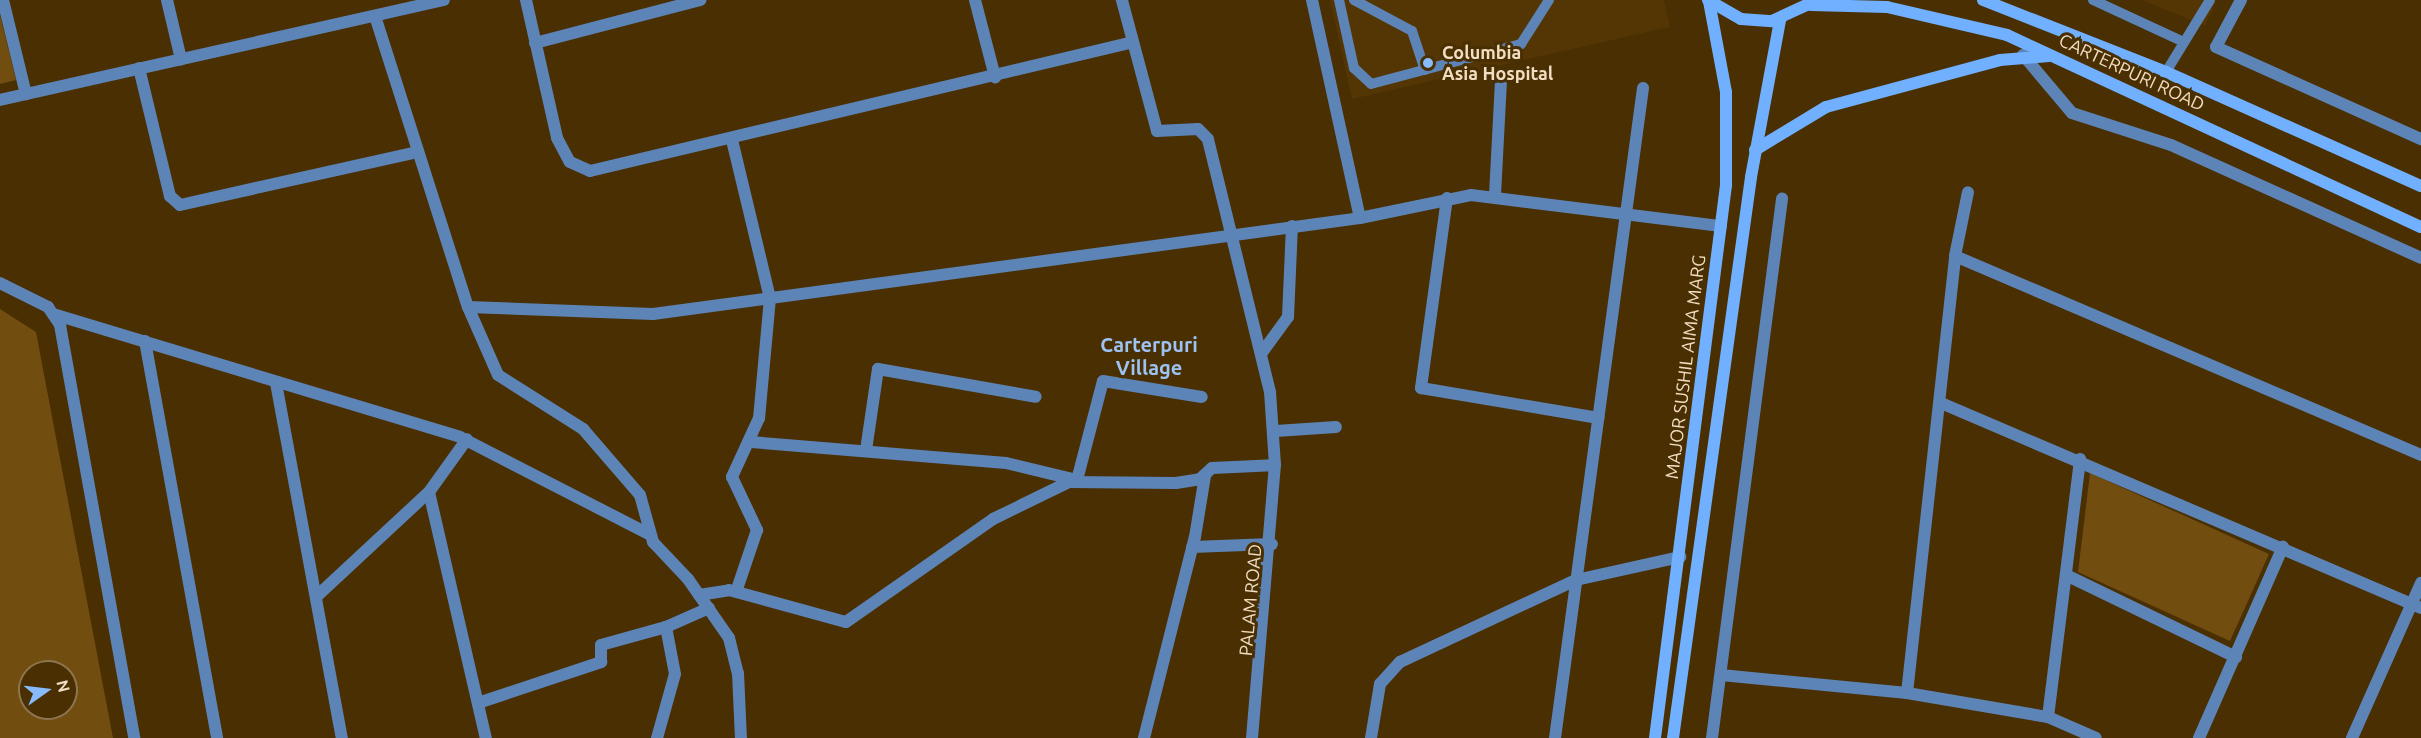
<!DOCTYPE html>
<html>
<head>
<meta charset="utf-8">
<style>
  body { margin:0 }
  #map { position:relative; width:2421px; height:738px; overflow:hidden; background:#492f02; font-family:Ubuntu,sans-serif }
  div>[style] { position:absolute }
  .built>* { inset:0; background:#543604 }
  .green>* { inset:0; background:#724d10 }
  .lane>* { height:10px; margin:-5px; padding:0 5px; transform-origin:5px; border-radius:5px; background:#5d84b6 }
  .street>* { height:12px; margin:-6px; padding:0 6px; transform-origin:6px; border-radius:6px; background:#5d84b6 }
  .secondary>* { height:12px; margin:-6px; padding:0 6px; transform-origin:6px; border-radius:6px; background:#70b0ff }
  .dots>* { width:16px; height:16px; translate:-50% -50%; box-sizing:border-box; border:3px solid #492f02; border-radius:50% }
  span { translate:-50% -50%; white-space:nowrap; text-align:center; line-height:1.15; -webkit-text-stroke:6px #492f02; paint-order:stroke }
  .poi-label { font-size:18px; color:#f1ddc2; font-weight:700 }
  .left { translate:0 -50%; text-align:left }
  .street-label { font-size:18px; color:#f1ddc2 }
  .neighbourhood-label { font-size:20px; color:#9dc3f4; font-weight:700 }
  .north { position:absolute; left:18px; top:660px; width:60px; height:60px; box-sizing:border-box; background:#492f02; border:2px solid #8c754f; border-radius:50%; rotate:76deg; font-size:16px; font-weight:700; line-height:24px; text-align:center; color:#f1ddc2 }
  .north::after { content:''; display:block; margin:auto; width:21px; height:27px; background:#87bbfb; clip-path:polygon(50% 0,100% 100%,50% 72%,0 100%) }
</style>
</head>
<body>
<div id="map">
  <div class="built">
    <i style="clip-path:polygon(1330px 0,1664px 0,1670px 27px,1352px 99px)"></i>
    <i style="clip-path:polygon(2142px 0,2217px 0,2205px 26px)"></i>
  </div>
  <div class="green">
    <i style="clip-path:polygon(0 15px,16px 80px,0 84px)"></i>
    <i style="clip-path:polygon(evenodd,0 309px,36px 332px,113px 738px,0 738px,0 309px,30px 672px,66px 672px,66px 708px,30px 708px,30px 672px)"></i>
    <i style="clip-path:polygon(2090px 473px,2269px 554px,2230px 641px,2078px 572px)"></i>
  </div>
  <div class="lane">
    <i style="left:1339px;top:0;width:70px;rotate:77.6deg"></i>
    <i style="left:1354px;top:68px;width:23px;rotate:43deg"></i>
    <i style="left:1371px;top:84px;width:155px;rotate:-14.9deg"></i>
    <i style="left:1521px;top:44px;width:52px;rotate:-57.5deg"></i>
    <i style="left:1354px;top:0;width:66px;rotate:28.1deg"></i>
    <i style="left:1412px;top:31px;width:41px;rotate:71.6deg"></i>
    <i style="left:2093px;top:0;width:100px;rotate:24.8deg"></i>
    <i style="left:2166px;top:72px;width:84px;rotate:-58.6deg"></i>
  </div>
  <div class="street">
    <i style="left:3px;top:0;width:97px;rotate:76.3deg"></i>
    <i style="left:167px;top:0;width:61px;rotate:76.7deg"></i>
    <i style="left:526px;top:0;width:141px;rotate:77.3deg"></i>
    <i style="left:557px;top:138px;width:27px;rotate:62deg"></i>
    <i style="left:570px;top:162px;width:22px;rotate:24deg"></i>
    <i style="left:590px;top:171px;width:558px;rotate:-13.36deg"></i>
    <i style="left:975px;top:0;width:80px;rotate:75.4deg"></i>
    <i style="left:1312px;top:0;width:223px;rotate:77.6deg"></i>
    <i style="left:2241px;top:0;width:53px;rotate:118deg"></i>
    <i style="left:2216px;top:47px;width:225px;rotate:24.2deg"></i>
    <i style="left:375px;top:16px;width:305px;rotate:72.3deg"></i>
    <i style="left:468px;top:307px;width:74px;rotate:66.2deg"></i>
    <i style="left:498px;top:375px;width:101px;rotate:32.4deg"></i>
    <i style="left:583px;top:429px;width:87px;rotate:49.2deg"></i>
    <i style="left:640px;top:495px;width:49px;rotate:74.5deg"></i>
    <i style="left:653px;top:542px;width:51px;rotate:46.6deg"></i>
    <i style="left:688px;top:579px;width:72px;rotate:55.2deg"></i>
    <i style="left:729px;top:638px;width:36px;rotate:76deg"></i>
    <i style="left:738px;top:673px;width:65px;rotate:87.4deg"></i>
    <i style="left:535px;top:43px;width:171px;rotate:-14.6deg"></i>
    <i style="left:2023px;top:55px;width:76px;rotate:49.8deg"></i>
    <i style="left:2072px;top:113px;width:104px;rotate:17.9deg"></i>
    <i style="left:2171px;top:145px;width:274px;rotate:24.3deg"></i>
    <i style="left:139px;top:68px;width:132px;rotate:76.4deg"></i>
    <i style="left:170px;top:196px;width:13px;rotate:42deg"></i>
    <i style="left:180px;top:205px;width:244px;rotate:-12.6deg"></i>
    <i style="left:0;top:100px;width:455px;rotate:-12.7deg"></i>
    <i style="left:732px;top:140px;width:163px;rotate:76.5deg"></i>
    <i style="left:770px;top:298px;width:121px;rotate:95.2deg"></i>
    <i style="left:759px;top:418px;width:65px;rotate:114.6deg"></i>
    <i style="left:732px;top:477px;width:59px;rotate:64.7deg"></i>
    <i style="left:757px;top:530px;width:65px;rotate:108.7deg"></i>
    <i style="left:1495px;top:195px;width:114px;rotate:-87deg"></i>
    <i style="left:1447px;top:198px;width:192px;rotate:97.8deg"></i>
    <i style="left:1421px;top:388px;width:180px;rotate:9.6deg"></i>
    <i style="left:1955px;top:256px;width:507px;rotate:23.12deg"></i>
    <i style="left:0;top:283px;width:54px;rotate:26.6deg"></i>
    <i style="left:48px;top:307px;width:22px;rotate:56deg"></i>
    <i style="left:60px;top:325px;width:420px;rotate:79.8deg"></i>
    <i style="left:468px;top:307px;width:185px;rotate:2.2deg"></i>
    <i style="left:653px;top:314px;width:713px;rotate:-7.73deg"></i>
    <i style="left:1360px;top:218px;width:113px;rotate:-11.7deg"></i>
    <i style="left:1471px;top:195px;width:252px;rotate:7.1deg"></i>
    <i style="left:53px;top:314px;width:425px;rotate:16.8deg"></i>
    <i style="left:460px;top:437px;width:212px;rotate:27.2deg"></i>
    <i style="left:145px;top:341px;width:403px;rotate:79.7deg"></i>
    <i style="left:1261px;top:354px;width:46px;rotate:-53.9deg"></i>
    <i style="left:1288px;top:317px;width:91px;rotate:-87.5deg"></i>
    <i style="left:276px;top:383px;width:361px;rotate:79.5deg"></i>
    <i style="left:1941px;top:403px;width:522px;rotate:23.13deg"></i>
    <i style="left:1276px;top:431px;width:60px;rotate:-3.8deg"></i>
    <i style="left:751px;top:442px;width:256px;rotate:4.7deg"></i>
    <i style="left:1006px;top:463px;width:73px;rotate:13.5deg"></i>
    <i style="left:1077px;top:480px;width:102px;rotate:-75.3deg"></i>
    <i style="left:1103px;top:381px;width:100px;rotate:9.2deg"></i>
    <i style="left:866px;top:450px;width:82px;rotate:-81.6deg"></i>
    <i style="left:878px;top:369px;width:160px;rotate:10deg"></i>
    <i style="left:429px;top:492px;width:253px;rotate:77deg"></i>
    <i style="left:1192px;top:547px;width:80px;rotate:-2.1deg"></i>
    <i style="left:2066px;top:575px;width:189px;rotate:25.8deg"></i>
    <i style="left:699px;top:595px;width:30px;rotate:-9deg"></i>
    <i style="left:729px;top:590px;width:121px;rotate:15.3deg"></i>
    <i style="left:846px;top:622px;width:179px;rotate:-35deg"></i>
    <i style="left:993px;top:519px;width:85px;rotate:-26deg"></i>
    <i style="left:1069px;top:482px;width:107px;rotate:0.5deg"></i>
    <i style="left:1176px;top:483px;width:24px;rotate:-9deg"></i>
    <i style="left:1200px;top:479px;width:16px;rotate:-43deg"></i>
    <i style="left:1212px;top:468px;width:63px;rotate:-2.7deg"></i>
    <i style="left:1275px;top:465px;width:73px;rotate:-93.9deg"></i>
    <i style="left:1270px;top:392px;width:260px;rotate:-103.8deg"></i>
    <i style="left:1208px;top:139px;width:14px;rotate:-135deg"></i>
    <i style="left:1198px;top:129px;width:41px;rotate:177.2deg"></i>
    <i style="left:1157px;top:131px;width:136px;rotate:-105deg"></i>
    <i style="left:317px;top:596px;width:153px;rotate:-42.9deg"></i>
    <i style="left:429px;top:492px;width:65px;rotate:-54.4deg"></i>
    <i style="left:1721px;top:675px;width:187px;rotate:5.5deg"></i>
    <i style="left:1907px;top:693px;width:143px;rotate:9.7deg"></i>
    <i style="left:2048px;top:717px;width:52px;rotate:23.6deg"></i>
    <i style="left:1907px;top:693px;width:440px;rotate:-83.7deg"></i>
    <i style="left:1955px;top:256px;width:65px;rotate:-78.5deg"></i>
    <i style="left:478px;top:703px;width:130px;rotate:-18.4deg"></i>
    <i style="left:601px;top:662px;width:17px;rotate:-90deg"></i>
    <i style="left:601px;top:645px;width:67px;rotate:-15.5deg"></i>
    <i style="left:2048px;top:717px;width:260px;rotate:-82.9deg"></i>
    <i style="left:657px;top:738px;width:66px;rotate:-74.3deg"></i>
    <i style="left:675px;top:674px;width:48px;rotate:-100.8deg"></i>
    <i style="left:666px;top:627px;width:47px;rotate:-23.8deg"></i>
    <i style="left:1144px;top:738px;width:207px;rotate:-75.8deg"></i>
    <i style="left:1195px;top:537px;width:62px;rotate:-80.7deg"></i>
    <i style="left:1252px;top:738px;width:274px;rotate:-85.2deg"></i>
    <i style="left:1371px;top:738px;width:55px;rotate:-80.5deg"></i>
    <i style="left:1380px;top:684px;width:30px;rotate:-48deg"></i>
    <i style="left:1400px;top:662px;width:194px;rotate:-25deg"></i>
    <i style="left:1576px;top:580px;width:107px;rotate:-12.5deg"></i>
    <i style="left:1555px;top:738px;width:656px;rotate:-82.29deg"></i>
    <i style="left:1712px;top:738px;width:544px;rotate:-82.6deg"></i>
    <i style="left:2199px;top:738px;width:209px;rotate:-66.3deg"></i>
    <i style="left:2352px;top:738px;width:170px;rotate:-66deg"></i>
  </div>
  <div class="secondary">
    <i style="left:1708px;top:0;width:38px;rotate:30deg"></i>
    <i style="left:1741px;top:19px;width:31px;rotate:4deg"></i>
    <i style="left:1772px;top:21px;width:47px;rotate:-24.9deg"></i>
    <i style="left:1983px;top:0;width:197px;rotate:21.5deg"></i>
    <i style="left:2166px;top:72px;width:279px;rotate:24.1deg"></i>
    <i style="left:1811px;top:5px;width:76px;rotate:1.5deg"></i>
    <i style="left:1887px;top:7px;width:123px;rotate:13.1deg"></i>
    <i style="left:2007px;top:35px;width:456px;rotate:24.9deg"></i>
    <i style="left:1755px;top:150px;width:83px;rotate:-31.2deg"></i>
    <i style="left:1826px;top:107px;width:180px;rotate:-15.1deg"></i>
    <i style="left:2000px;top:60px;width:49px;rotate:-4.7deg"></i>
    <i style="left:1655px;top:738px;width:558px;rotate:-82.68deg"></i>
    <i style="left:1726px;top:185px;width:93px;rotate:-90deg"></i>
    <i style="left:1726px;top:92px;width:93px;rotate:-100.6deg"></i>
    <i style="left:1673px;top:738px;width:566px;rotate:-82.08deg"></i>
    <i style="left:1751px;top:177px;width:160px;rotate:-79.5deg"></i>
  </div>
  <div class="dots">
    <i style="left:1428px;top:63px;background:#87bbfb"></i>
  </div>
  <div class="poi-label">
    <span class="left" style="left:1442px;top:63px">Columbia<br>Asia Hospital</span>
  </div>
  <div class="street-label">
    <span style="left:2132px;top:72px;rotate:25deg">CARTERPURI ROAD</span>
    <span style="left:1685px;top:367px;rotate:-83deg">MAJOR SUSHIL AIMA MARG</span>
    <span style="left:1250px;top:600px;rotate:-85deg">PALAM ROAD</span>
  </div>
  <div class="neighbourhood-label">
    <span style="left:1149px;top:356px">Carterpuri<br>Village</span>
  </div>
  <div class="north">N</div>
</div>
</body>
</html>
